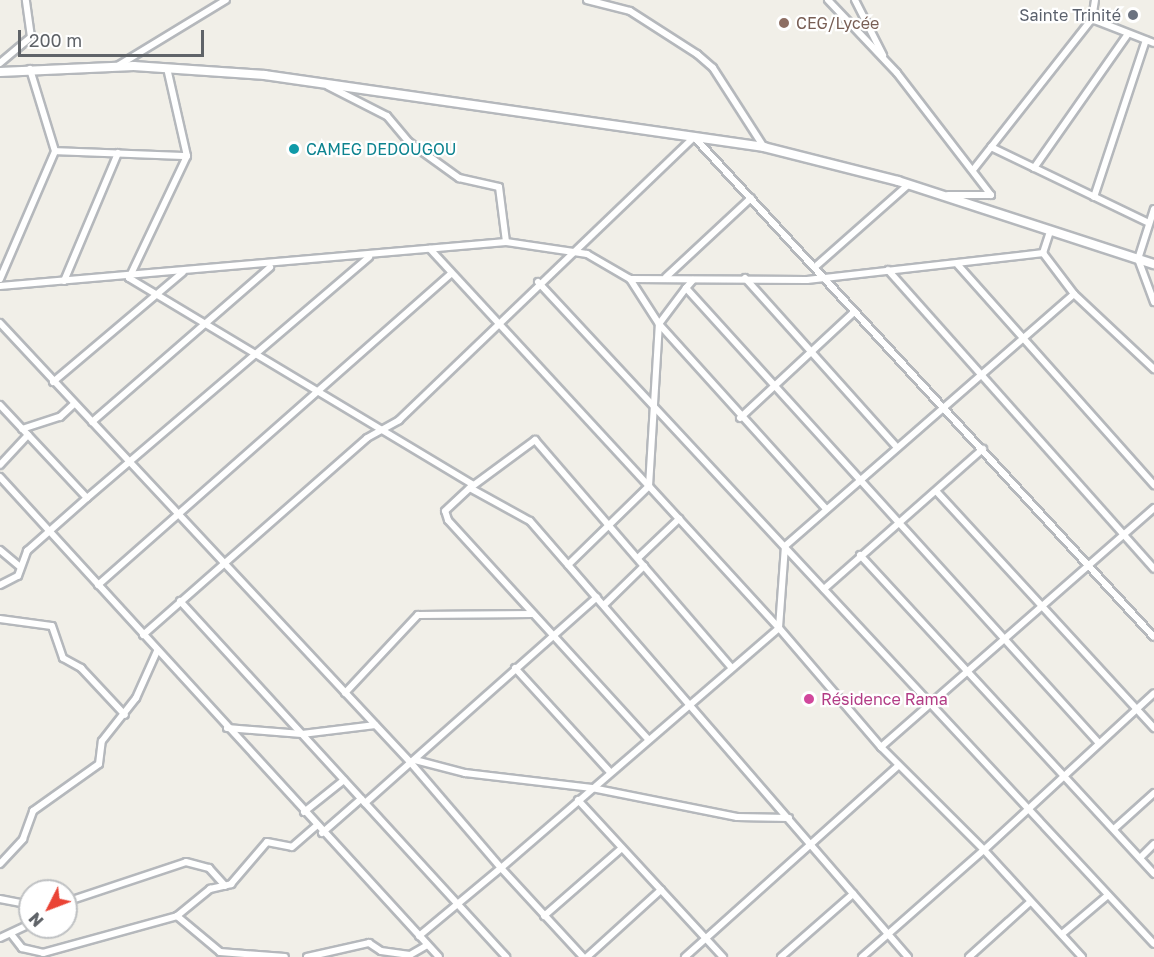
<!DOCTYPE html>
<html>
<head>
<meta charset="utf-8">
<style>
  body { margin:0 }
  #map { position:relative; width:1154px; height:957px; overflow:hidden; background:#f1efe8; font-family:"Golos Text",sans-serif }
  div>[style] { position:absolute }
  .roads { filter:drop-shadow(2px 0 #b5b8bc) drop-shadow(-2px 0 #b5b8bc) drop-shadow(0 2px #b5b8bc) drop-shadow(0 -2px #b5b8bc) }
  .minor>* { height:6px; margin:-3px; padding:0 3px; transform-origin:3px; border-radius:3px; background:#fff }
  .secondary>* { height:8px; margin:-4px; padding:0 4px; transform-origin:4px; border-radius:4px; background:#fff }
  .dots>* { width:16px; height:16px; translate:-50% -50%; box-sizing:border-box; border:3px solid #fff; border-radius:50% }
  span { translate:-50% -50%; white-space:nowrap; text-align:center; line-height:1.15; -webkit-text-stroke:4.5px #fff; paint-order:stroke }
  .worship-label { font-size:16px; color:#5b616d }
  .right { translate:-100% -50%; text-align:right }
  .education-label { font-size:16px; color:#785e54 }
  .left { translate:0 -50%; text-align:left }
  .culture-label { font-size:16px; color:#0d838f }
  .hotel-label { font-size:16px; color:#b23c85 }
  .north { position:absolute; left:18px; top:879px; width:60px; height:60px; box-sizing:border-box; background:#fff; border:2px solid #bfc1c3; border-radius:50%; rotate:228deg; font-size:16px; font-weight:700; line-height:24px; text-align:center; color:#5f6368 }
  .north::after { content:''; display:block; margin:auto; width:21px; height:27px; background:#ea4335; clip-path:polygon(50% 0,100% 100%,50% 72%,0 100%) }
  .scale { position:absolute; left:18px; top:30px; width:186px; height:27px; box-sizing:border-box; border:3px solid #5f6368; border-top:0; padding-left:8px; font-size:18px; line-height:21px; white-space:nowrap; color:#5f6368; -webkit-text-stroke:4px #fff; paint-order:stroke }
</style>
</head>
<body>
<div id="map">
  <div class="roads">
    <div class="minor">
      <i style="left:587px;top:0;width:44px;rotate:14.3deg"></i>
      <i style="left:630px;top:11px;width:80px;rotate:32.7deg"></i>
      <i style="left:697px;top:54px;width:21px;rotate:41deg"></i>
      <i style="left:713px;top:68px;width:94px;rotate:57.2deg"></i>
      <i style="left:828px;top:0;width:100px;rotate:46.6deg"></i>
      <i style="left:897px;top:73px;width:154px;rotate:52.4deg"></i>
      <i style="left:991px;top:195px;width:43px;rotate:180deg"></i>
      <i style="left:855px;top:0;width:62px;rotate:63deg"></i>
      <i style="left:1092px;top:19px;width:66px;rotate:21.2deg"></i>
      <i style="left:0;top:63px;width:40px;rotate:-40deg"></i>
      <i style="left:31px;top:37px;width:37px;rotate:-98deg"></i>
      <i style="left:119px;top:65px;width:125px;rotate:-31.3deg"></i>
      <i style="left:167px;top:68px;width:90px;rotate:77.2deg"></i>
      <i style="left:187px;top:156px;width:135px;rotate:115.4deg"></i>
      <i style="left:129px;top:278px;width:401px;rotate:31deg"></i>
      <i style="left:328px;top:86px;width:66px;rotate:27deg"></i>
      <i style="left:387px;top:116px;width:34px;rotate:50deg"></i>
      <i style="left:409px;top:142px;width:62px;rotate:35.8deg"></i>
      <i style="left:459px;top:178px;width:41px;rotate:12.7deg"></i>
      <i style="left:499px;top:187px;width:55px;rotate:82.7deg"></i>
      <i style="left:991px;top:147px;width:175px;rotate:25.7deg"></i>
      <i style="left:55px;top:151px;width:132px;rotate:2.2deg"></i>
      <i style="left:1034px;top:168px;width:164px;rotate:-55deg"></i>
      <i style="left:973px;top:170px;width:192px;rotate:-51.8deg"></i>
      <i style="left:1092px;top:19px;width:19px;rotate:-81deg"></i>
      <i style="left:1094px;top:197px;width:165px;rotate:-71.7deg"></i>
      <i style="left:1154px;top:209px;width:52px;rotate:107.7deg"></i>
      <i style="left:1138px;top:259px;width:46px;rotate:69.6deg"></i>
      <i style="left:430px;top:249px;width:323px;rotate:47.3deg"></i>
      <i style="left:649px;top:486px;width:113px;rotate:135.7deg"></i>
      <i style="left:1043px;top:253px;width:51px;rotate:52.9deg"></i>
      <i style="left:1074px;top:294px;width:110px;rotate:43.2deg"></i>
      <i style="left:1043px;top:253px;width:23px;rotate:-72deg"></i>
      <i style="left:958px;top:265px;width:295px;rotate:48.3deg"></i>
      <i style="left:815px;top:267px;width:125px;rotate:-41.4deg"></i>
      <i style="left:888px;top:270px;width:400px;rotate:48.3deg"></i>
      <i style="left:666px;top:277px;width:116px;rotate:-42.9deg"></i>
      <i style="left:745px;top:278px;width:226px;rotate:48.1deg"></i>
      <i style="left:0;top:279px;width:139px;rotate:-66.7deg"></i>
      <i style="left:55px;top:151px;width:86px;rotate:-107deg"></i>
      <i style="left:693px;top:280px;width:11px;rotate:131deg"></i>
      <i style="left:686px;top:288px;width:613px;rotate:47.78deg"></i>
      <i style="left:64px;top:281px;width:139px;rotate:-67.1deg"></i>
      <i style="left:538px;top:282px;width:904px;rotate:47.06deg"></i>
      <i style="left:0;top:286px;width:508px;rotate:-4.97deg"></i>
      <i style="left:506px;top:242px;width:82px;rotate:8.4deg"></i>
      <i style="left:587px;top:254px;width:50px;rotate:30.2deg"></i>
      <i style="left:630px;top:279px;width:177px;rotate:0.3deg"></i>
      <i style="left:807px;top:280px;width:238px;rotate:-6.5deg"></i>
      <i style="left:686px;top:288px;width:45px;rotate:126.9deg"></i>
      <i style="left:659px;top:324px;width:249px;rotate:47.9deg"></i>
      <i style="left:1074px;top:294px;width:383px;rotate:138.9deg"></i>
      <i style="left:785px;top:546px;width:82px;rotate:94.2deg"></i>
      <i style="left:779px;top:628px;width:157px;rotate:49.4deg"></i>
      <i style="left:881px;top:747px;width:363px;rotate:-41.2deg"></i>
      <i style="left:0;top:323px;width:602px;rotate:46.95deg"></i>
      <i style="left:411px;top:763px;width:138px;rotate:49.4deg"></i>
      <i style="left:501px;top:868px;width:367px;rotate:-40.8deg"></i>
      <i style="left:779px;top:628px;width:193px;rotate:-132.5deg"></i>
      <i style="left:649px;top:486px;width:162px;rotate:-86.5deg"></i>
      <i style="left:659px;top:324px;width:54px;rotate:-122.8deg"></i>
      <i style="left:53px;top:382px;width:170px;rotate:-40.2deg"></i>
      <i style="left:0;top:405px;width:127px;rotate:46.9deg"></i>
      <i style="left:740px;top:418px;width:156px;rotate:-42.9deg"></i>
      <i style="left:92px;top:422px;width:236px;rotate:-41deg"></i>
      <i style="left:22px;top:429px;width:40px;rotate:-18deg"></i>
      <i style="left:60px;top:417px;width:19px;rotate:-43deg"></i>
      <i style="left:0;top:465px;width:41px;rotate:-47deg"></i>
      <i style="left:0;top:477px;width:650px;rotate:47.55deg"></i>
      <i style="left:470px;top:488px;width:68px;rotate:28.8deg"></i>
      <i style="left:530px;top:521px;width:577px;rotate:49.08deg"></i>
      <i style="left:937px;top:492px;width:321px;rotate:47.4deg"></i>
      <i style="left:0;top:550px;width:26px;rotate:40deg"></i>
      <i style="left:860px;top:555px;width:434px;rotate:47.3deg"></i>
      <i style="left:638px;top:558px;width:57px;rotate:-43.6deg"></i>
      <i style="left:0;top:585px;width:20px;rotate:-27deg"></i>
      <i style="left:18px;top:576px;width:27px;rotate:-70deg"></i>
      <i style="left:27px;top:551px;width:80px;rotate:-41.5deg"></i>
      <i style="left:87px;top:498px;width:371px;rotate:-40.5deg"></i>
      <i style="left:98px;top:585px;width:469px;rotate:-41.4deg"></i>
      <i style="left:824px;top:589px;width:212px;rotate:-41.4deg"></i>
      <i style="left:180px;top:601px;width:483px;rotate:47.5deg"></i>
      <i style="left:604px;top:605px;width:56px;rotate:-44.3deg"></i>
      <i style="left:0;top:619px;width:52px;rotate:7.7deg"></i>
      <i style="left:52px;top:626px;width:34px;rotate:71deg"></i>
      <i style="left:63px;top:658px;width:21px;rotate:29deg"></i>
      <i style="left:81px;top:668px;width:64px;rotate:46.9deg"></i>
      <i style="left:143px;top:635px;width:298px;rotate:-41.3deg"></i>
      <i style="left:367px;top:438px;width:37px;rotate:-29deg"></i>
      <i style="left:399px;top:420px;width:409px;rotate:-43.8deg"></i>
      <i style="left:694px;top:137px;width:679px;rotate:47.39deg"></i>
      <i style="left:515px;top:668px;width:139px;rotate:47.6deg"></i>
      <i style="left:345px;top:693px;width:107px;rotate:-46.9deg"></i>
      <i style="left:418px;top:615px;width:115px;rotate:-0.5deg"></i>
      <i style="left:227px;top:728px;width:75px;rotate:4.6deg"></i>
      <i style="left:302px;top:734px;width:74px;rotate:-7deg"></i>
      <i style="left:647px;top:738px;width:295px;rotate:-132.4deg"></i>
      <i style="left:448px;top:520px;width:9px;rotate:-108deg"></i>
      <i style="left:445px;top:511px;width:34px;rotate:-43deg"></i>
      <i style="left:470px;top:488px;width:81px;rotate:-36.4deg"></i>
      <i style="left:535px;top:440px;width:300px;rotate:49.2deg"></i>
      <i style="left:881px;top:747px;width:146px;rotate:45deg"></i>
      <i style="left:984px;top:850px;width:231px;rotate:-42.7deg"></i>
      <i style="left:415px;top:760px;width:52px;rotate:14.6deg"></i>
      <i style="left:465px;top:773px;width:128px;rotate:6.7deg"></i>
      <i style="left:592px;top:788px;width:148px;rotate:11.3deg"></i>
      <i style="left:737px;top:817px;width:52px;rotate:1.1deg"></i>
      <i style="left:578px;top:800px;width:214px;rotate:47.3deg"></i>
      <i style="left:365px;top:803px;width:310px;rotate:-41.6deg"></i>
      <i style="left:304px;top:812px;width:51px;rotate:-38.7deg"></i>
      <i style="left:1114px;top:829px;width:54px;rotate:-42deg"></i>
      <i style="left:322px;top:833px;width:52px;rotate:-41.1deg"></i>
      <i style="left:1140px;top:858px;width:20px;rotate:-45deg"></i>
      <i style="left:0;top:864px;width:34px;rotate:-47deg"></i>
      <i style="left:23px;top:839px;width:30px;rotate:-70deg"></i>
      <i style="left:33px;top:811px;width:81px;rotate:-35.5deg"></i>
      <i style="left:99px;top:764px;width:23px;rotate:-83deg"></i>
      <i style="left:102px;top:741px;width:55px;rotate:-51.7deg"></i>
      <i style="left:136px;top:698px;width:51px;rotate:-65.9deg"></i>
      <i style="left:0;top:899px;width:31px;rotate:11deg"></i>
      <i style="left:66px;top:902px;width:126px;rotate:-18.4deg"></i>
      <i style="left:186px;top:862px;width:24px;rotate:15deg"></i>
      <i style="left:209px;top:868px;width:24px;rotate:48deg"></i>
      <i style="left:177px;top:916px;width:56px;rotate:39.9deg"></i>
      <i style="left:220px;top:952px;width:65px;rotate:4.4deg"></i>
      <i style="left:544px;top:916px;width:103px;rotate:-41.1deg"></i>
      <i style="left:11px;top:934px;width:18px;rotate:52deg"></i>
      <i style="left:22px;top:948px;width:22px;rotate:13deg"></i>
      <i style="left:43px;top:953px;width:139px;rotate:-15.4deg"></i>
      <i style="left:177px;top:916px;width:43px;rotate:-39.3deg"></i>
      <i style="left:210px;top:889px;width:22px;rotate:-13deg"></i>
      <i style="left:231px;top:884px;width:55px;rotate:-49.4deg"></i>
      <i style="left:267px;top:842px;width:25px;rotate:11deg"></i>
      <i style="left:292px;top:847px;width:32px;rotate:-41deg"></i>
      <i style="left:1062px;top:934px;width:60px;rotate:-40.3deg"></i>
      <i style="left:419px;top:936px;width:107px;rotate:-39.7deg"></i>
      <i style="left:501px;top:868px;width:121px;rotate:47.3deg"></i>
      <i style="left:0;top:938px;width:33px;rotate:-25deg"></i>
      <i style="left:307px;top:957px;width:64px;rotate:-12.7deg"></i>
      <i style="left:369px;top:943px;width:14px;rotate:34deg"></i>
      <i style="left:381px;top:951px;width:29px;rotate:8deg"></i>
      <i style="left:410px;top:955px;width:20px;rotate:-30deg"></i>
      <i style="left:587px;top:957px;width:100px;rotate:-42.2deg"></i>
      <i style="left:685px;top:957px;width:286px;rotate:-41.9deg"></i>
      <i style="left:781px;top:957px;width:96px;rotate:-41.2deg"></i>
      <i style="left:862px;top:957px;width:162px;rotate:-41.3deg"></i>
      <i style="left:984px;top:850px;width:145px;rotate:47.5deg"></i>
      <i style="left:969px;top:957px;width:82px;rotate:-42deg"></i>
    </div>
    <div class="secondary">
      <i style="left:0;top:72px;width:134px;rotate:-2.6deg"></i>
      <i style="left:134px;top:66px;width:131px;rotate:3.9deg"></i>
      <i style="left:265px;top:75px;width:504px;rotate:8.21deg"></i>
      <i style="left:764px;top:147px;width:138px;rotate:14.2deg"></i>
      <i style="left:898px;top:181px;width:269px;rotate:18deg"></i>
    </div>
  </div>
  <div class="dots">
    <i style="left:1133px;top:15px;background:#6b7280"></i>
    <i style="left:784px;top:23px;background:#8d6e63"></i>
    <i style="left:294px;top:149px;background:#0f9aa8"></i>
    <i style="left:809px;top:699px;background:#d1479c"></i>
  </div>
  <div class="worship-label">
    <span class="right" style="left:1121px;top:15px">Sainte Trinité</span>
  </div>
  <div class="education-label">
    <span class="left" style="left:796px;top:23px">CEG/Lycée</span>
  </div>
  <div class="culture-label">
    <span class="left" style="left:306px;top:149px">CAMEG DEDOUGOU</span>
  </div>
  <div class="hotel-label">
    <span class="left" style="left:821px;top:699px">Résidence Rama</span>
  </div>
  <div class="north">N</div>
  <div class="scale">200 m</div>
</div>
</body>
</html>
